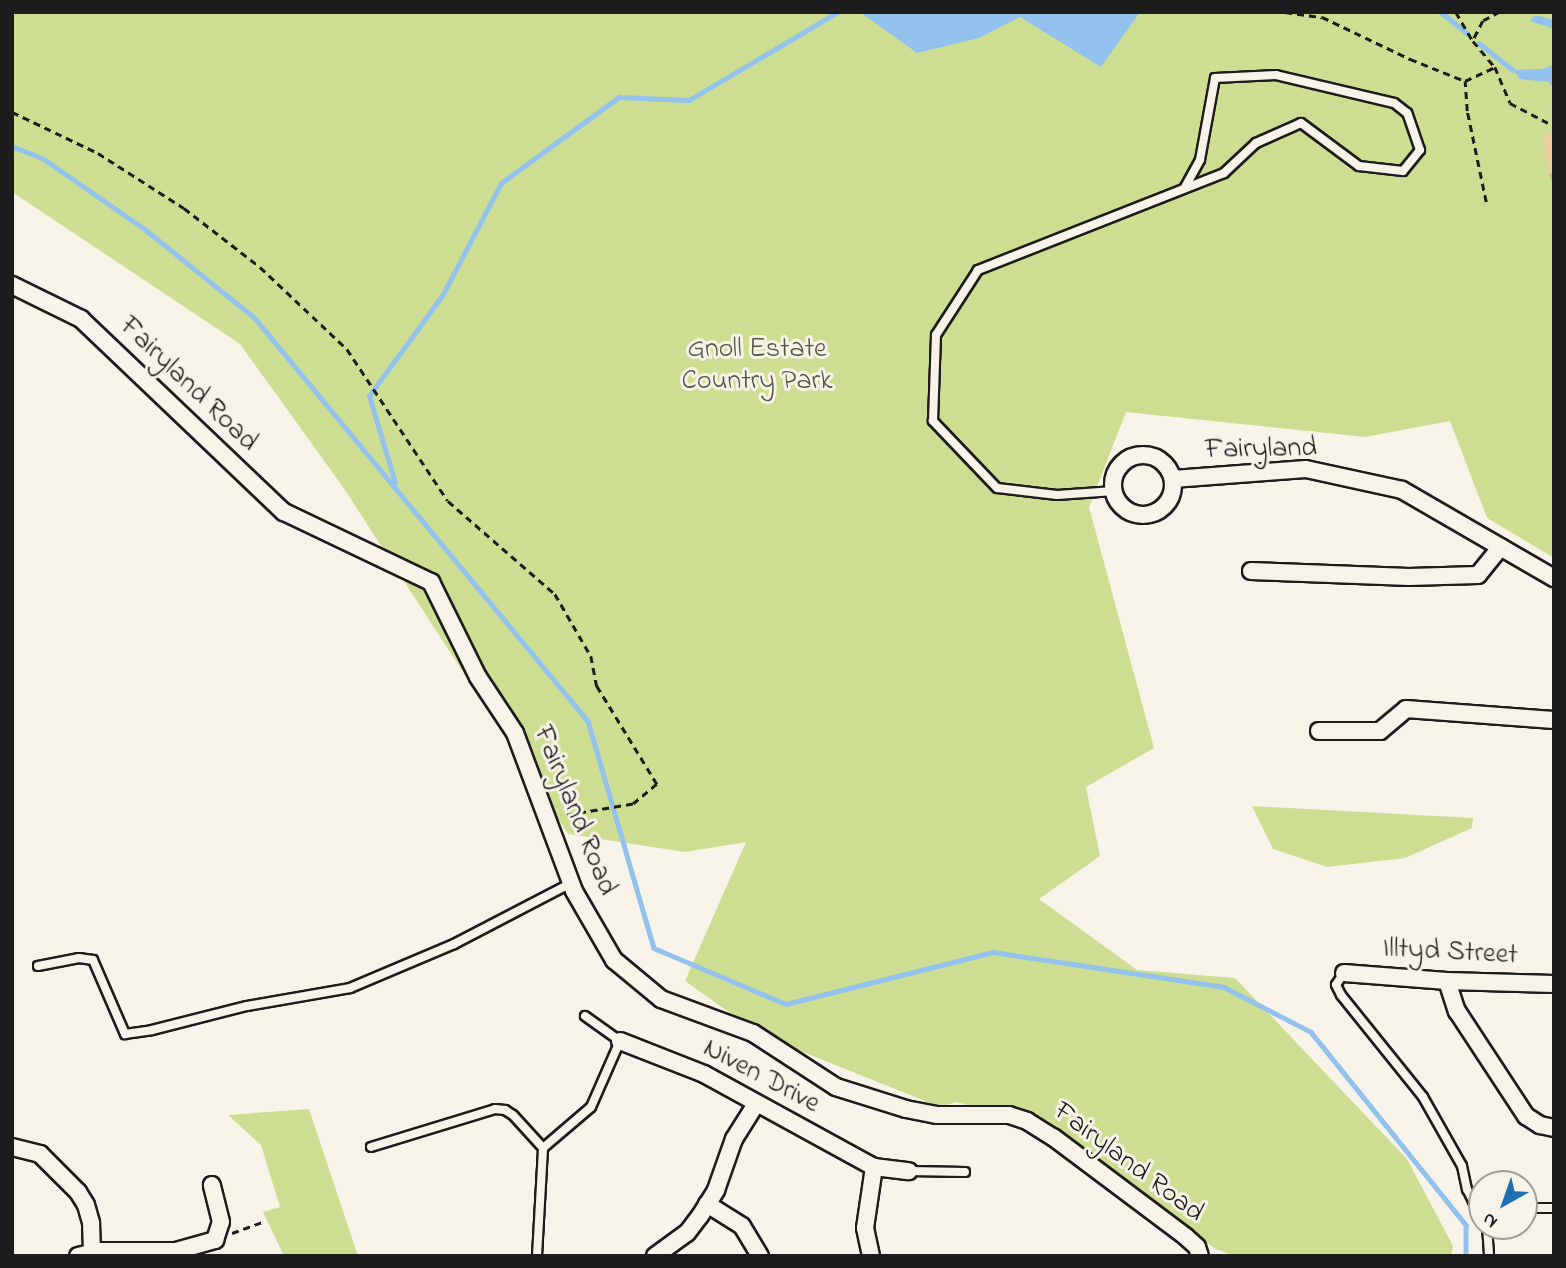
<!DOCTYPE html>
<html>
<head>
<meta charset="utf-8">
<style>
  body { margin:0 }
  #map { position:relative; width:1566px; height:1268px; overflow:hidden; background:#f7f3e8; font-family:"Indie Flower",sans-serif }
  div>[style] { position:absolute }
  .green>* { inset:0; background:#cddd91 }
  .water>* { inset:0; background:#91c1ec }
  .stream>* { height:4.5px; margin:-2.25px; padding:0 2.25px; transform-origin:2.25px; border-radius:2.25px; background:#91c1ec }
  .path>* { height:2.5px; margin-top:-1.25px; transform-origin:0; background:repeating-linear-gradient(90deg,#1c1c1c 0 7px,transparent 0 12px) }
  .roads { filter:drop-shadow(2px 0 #1c1c1c) drop-shadow(-2px 0 #1c1c1c) drop-shadow(0 2px #1c1c1c) drop-shadow(0 -2px #1c1c1c) }
  .service>* { height:8px; margin:-4px; padding:0 4px; transform-origin:4px; border-radius:4px; background:#f7f3e8 }
  .minor>* { height:16px; margin:-8px; padding:0 8px; transform-origin:8px; border-radius:8px; background:#f7f3e8 }
  .minor>.ring { margin:-8px; padding:0; box-sizing:content-box; background:none; border:16px solid #f7f3e8; border-radius:50% }
  .wall>* { inset:0; background:#ceb08a }
  .building>* { inset:0; background:#f0cda1 }
  span { translate:-50% -50%; white-space:nowrap; text-align:center; line-height:1.15; -webkit-text-stroke:6px #f7f3e8; paint-order:stroke }
  .park-label { font-size:28px; color:#51563f }
  .street-label { font-size:28px; color:#1c1c1c }
  .frame { position:absolute; inset:0; border:14px solid #1c1c1c; pointer-events:none }
  .north { position:absolute; left:1468px; top:1170px; width:70px; height:70px; box-sizing:border-box; background:#f7f3e8; border:2px solid #9f9d96; border-radius:50%; rotate:220deg; font-size:19px; font-weight:700; line-height:28px; text-align:center; color:#1c1c1c }
  .north::after { content:''; display:block; margin:auto; width:24px; height:32px; background:#1f6fb2; clip-path:polygon(50% 0,100% 100%,50% 72%,0 100%) }
</style>
</head>
<body>
<div id="map">
  <div class="green">
    <i style="clip-path:polygon(12px 12px,1554px 12px,1554px 558px,1487px 518px,1450px 421px,1365px 437px,1126px 412px,1089px 507px,1154px 748px,1086px 787px,1100px 856px,1039px 899px,1137px 970px,1235px 978px,1407px 1159px,1453px 1246px,1451px 1256px,1234px 1256px,1216px 1249px,1043px 1124px,956px 1102px,940px 1107px,761px 1035px,685px 981px,746px 842px,685px 852px,568px 834px,343px 487px,240px 344px,12px 192px)"></i>
    <i style="clip-path:polygon(1252px 806px,1473px 818px,1472px 828px,1405px 858px,1327px 867px,1273px 849px)"></i>
    <i style="clip-path:polygon(309px 1109px,358px 1256px,284px 1256px,263px 1212px,280px 1207px,261px 1145px,228px 1115px)"></i>
  </div>
  <div class="water">
    <i style="clip-path:polygon(860px 12px,1140px 12px,1101px 67px,1020px 17px,979px 38px,917px 53px)"></i>
    <i style="clip-path:polygon(1535px 15px,1554px 20px,1554px 29px,1530px 21px)"></i>
    <i style="clip-path:polygon(1554px 65px,1554px 90px,1549px 82px,1520px 79px,1513px 70px,1542px 69px)"></i>
  </div>
  <div class="stream">
    <i style="left:1441px;top:12px;width:35px;rotate:39deg"></i>
    <i style="left:1479px;top:43px;width:43px;rotate:38.5deg"></i>
    <i style="left:12px;top:146px;width:35px;rotate:22deg"></i>
    <i style="left:44px;top:159px;width:124px;rotate:34.8deg"></i>
    <i style="left:146px;top:230px;width:139px;rotate:38.9deg"></i>
    <i style="left:254px;top:317px;width:524px;rotate:50.42deg"></i>
    <i style="left:588px;top:721px;width:236px;rotate:73.8deg"></i>
    <i style="left:654px;top:948px;width:143px;rotate:23deg"></i>
    <i style="left:786px;top:1004px;width:213px;rotate:-14.1deg"></i>
    <i style="left:993px;top:952px;width:234px;rotate:8.6deg"></i>
    <i style="left:1224px;top:987px;width:98px;rotate:27.3deg"></i>
    <i style="left:1311px;top:1032px;width:248px;rotate:51.2deg"></i>
    <i style="left:1466px;top:1225px;width:31px;rotate:90deg"></i>
    <i style="left:395px;top:483px;width:91px;rotate:-106.6deg"></i>
    <i style="left:369px;top:396px;width:124px;rotate:-53.9deg"></i>
    <i style="left:442px;top:296px;width:127px;rotate:-62.4deg"></i>
    <i style="left:501px;top:183px;width:146px;rotate:-36.1deg"></i>
    <i style="left:619px;top:97px;width:70px;rotate:2.5deg"></i>
    <i style="left:689px;top:100px;width:173px;rotate:-30.6deg"></i>
  </div>
  <div class="path">
    <i style="left:1285px;top:12px;width:37px;rotate:8deg"></i>
    <i style="left:1322px;top:17px;width:98px;rotate:25.5deg"></i>
    <i style="left:1410px;top:59px;width:59px;rotate:21.8deg"></i>
    <i style="left:1456px;top:12px;width:32px;rotate:60deg"></i>
    <i style="left:1500px;top:12px;width:19px;rotate:152deg"></i>
    <i style="left:1483px;top:21px;width:22px;rotate:117deg"></i>
    <i style="left:1473px;top:41px;width:34px;rotate:50deg"></i>
    <i style="left:1495px;top:67px;width:39px;rotate:67deg"></i>
    <i style="left:1510px;top:103px;width:50px;rotate:27.6deg"></i>
    <i style="left:12px;top:112px;width:95px;rotate:25.5deg"></i>
    <i style="left:98px;top:153px;width:102px;rotate:32.6deg"></i>
    <i style="left:184px;top:208px;width:96px;rotate:37.8deg"></i>
    <i style="left:260px;top:267px;width:120px;rotate:43.3deg"></i>
    <i style="left:347px;top:349px;width:182px;rotate:56.4deg"></i>
    <i style="left:448px;top:501px;width:142px;rotate:41deg"></i>
    <i style="left:555px;top:594px;width:72px;rotate:59.9deg"></i>
    <i style="left:591px;top:656px;width:31px;rotate:79deg"></i>
    <i style="left:597px;top:686px;width:115px;rotate:58.5deg"></i>
    <i style="left:657px;top:784px;width:31px;rotate:140deg"></i>
    <i style="left:633px;top:804px;width:72px;rotate:170.4deg"></i>
    <i style="left:1486px;top:202px;width:93px;rotate:-101.8deg"></i>
    <i style="left:1467px;top:111px;width:30px;rotate:-94deg"></i>
    <i style="left:1465px;top:81px;width:33px;rotate:-25deg"></i>
    <i style="left:232px;top:1233px;width:32px;rotate:-20deg"></i>
  </div>
  <div class="roads">
    <div class="service">
      <i style="left:1114px;top:491px;width:57px;rotate:176deg"></i>
      <i style="left:1057px;top:495px;width:60px;rotate:-173.3deg"></i>
      <i style="left:997px;top:488px;width:93px;rotate:-133.7deg"></i>
      <i style="left:933px;top:421px;width:86px;rotate:-88deg"></i>
      <i style="left:936px;top:335px;width:77px;rotate:-57.1deg"></i>
      <i style="left:978px;top:270px;width:264px;rotate:-21.5deg"></i>
      <i style="left:1224px;top:173px;width:44px;rotate:-43.2deg"></i>
      <i style="left:1256px;top:143px;width:49px;rotate:-24deg"></i>
      <i style="left:1301px;top:123px;width:72px;rotate:36.6deg"></i>
      <i style="left:1359px;top:166px;width:44px;rotate:6.5deg"></i>
      <i style="left:1403px;top:171px;width:27px;rotate:-51deg"></i>
      <i style="left:1420px;top:150px;width:39px;rotate:-109deg"></i>
      <i style="left:1407px;top:113px;width:16px;rotate:-142deg"></i>
      <i style="left:1394px;top:103px;width:121px;rotate:-166.7deg"></i>
      <i style="left:1276px;top:75px;width:61px;rotate:177.2deg"></i>
      <i style="left:1215px;top:78px;width:83px;rotate:100.4deg"></i>
      <i style="left:1200px;top:160px;width:31px;rotate:119deg"></i>
      <i style="left:38px;top:966px;width:42px;rotate:-11deg"></i>
      <i style="left:79px;top:958px;width:14px;rotate:8deg"></i>
      <i style="left:93px;top:960px;width:81px;rotate:66.6deg"></i>
      <i style="left:125px;top:1034px;width:27px;rotate:-8deg"></i>
      <i style="left:152px;top:1030px;width:98px;rotate:-14.2deg"></i>
      <i style="left:247px;top:1006px;width:105px;rotate:-9.9deg"></i>
      <i style="left:350px;top:988px;width:113px;rotate:-22.9deg"></i>
      <i style="left:454px;top:944px;width:132px;rotate:-27.5deg"></i>
      <i style="left:1344px;top:973px;width:14px;rotate:124deg"></i>
      <i style="left:1336px;top:985px;width:11px;rotate:63deg"></i>
      <i style="left:1341px;top:995px;width:131px;rotate:51.2deg"></i>
      <i style="left:1423px;top:1097px;width:79px;rotate:60.5deg"></i>
      <i style="left:1462px;top:1166px;width:24px;rotate:78deg"></i>
      <i style="left:1467px;top:1189px;width:13px;rotate:63deg"></i>
      <i style="left:1473px;top:1201px;width:10px;rotate:24deg"></i>
      <i style="left:371px;top:1147px;width:130px;rotate:-17deg"></i>
      <i style="left:495px;top:1109px;width:10px;rotate:6deg"></i>
      <i style="left:505px;top:1110px;width:9px;rotate:32deg"></i>
      <i style="left:513px;top:1115px;width:45px;rotate:47.7deg"></i>
      <i style="left:909px;top:1171px;width:56px;rotate:1deg"></i>
      <i style="left:1524px;top:1208px;width:30px"></i>
      <i style="left:1487px;top:1226px;width:30px;rotate:86deg"></i>
      <i style="left:537px;top:1256px;width:108px;rotate:-86.8deg"></i>
      <i style="left:543px;top:1148px;width:63px;rotate:-40.5deg"></i>
      <i style="left:591px;top:1107px;width:72px;rotate:-66.3deg"></i>
      <i style="left:620px;top:1041px;width:43px;rotate:-144.5deg"></i>
    </div>
    <div class="minor">
      <i style="left:12px;top:285px;width:77px;rotate:26.2deg"></i>
      <i style="left:81px;top:319px;width:280px;rotate:43.6deg"></i>
      <i style="left:284px;top:512px;width:163px;rotate:25.5deg"></i>
      <i style="left:431px;top:582px;width:106px;rotate:63.7deg"></i>
      <i style="left:478px;top:677px;width:67px;rotate:56.5deg"></i>
      <i style="left:515px;top:733px;width:169px;rotate:69.5deg"></i>
      <i style="left:574px;top:891px;width:80px;rotate:59.9deg"></i>
      <i style="left:614px;top:960px;width:61px;rotate:39.7deg"></i>
      <i style="left:661px;top:999px;width:98px;rotate:20.3deg"></i>
      <i style="left:753px;top:1033px;width:99px;rotate:33deg"></i>
      <i style="left:836px;top:1087px;width:73px;rotate:17.4deg"></i>
      <i style="left:906px;top:1109px;width:32px;rotate:11deg"></i>
      <i style="left:937px;top:1115px;width:72px"></i>
      <i style="left:1009px;top:1115px;width:19px;rotate:18deg"></i>
      <i style="left:1027px;top:1121px;width:31px;rotate:32deg"></i>
      <i style="left:1053px;top:1137px;width:166px;rotate:36.9deg"></i>
      <i style="left:1186px;top:1237px;width:15px;rotate:42deg"></i>
      <i style="left:1197px;top:1247px;width:9px;rotate:72deg"></i>
      <i class="ring" style="left:1113px;top:455px;width:44px;height:44px"></i>
      <i style="left:1173px;top:479px;width:133px;rotate:-4.3deg"></i>
      <i style="left:1306px;top:469px;width:98px;rotate:12.3deg"></i>
      <i style="left:1402px;top:490px;width:176px;rotate:30.1deg"></i>
      <i style="left:1251px;top:571px;width:158px;rotate:2.2deg"></i>
      <i style="left:1409px;top:577px;width:69px;rotate:-1.7deg"></i>
      <i style="left:1478px;top:575px;width:36px;rotate:-51deg"></i>
      <i style="left:1319px;top:731px;width:61px"></i>
      <i style="left:1380px;top:731px;width:34px;rotate:-40deg"></i>
      <i style="left:1406px;top:709px;width:148px;rotate:4.3deg"></i>
      <i style="left:1344px;top:973px;width:103px;rotate:4.4deg"></i>
      <i style="left:1447px;top:981px;width:107px;rotate:1.6deg"></i>
      <i style="left:1447px;top:981px;width:32px;rotate:72deg"></i>
      <i style="left:1457px;top:1011px;width:126px;rotate:56.7deg"></i>
      <i style="left:1526px;top:1116px;width:17px;rotate:33deg"></i>
      <i style="left:1540px;top:1125px;width:14px;rotate:12deg"></i>
      <i style="left:620px;top:1041px;width:90px;rotate:21.4deg"></i>
      <i style="left:704px;top:1074px;width:194px;rotate:28.7deg"></i>
      <i style="left:12px;top:1147px;width:29px;rotate:14deg"></i>
      <i style="left:40px;top:1154px;width:54px;rotate:45deg"></i>
      <i style="left:78px;top:1192px;width:15px;rotate:58deg"></i>
      <i style="left:86px;top:1205px;width:19px;rotate:74deg"></i>
      <i style="left:91px;top:1223px;width:30px;rotate:88deg"></i>
      <i style="left:707px;top:1204px;width:41px;rotate:32.2deg"></i>
      <i style="left:742px;top:1226px;width:35px;rotate:59deg"></i>
      <i style="left:78px;top:1256px;width:21px;rotate:-14deg"></i>
      <i style="left:98px;top:1251px;width:78px"></i>
      <i style="left:176px;top:1251px;width:41px;rotate:-15.8deg"></i>
      <i style="left:215px;top:1240px;width:19px;rotate:-72deg"></i>
      <i style="left:221px;top:1222px;width:38px;rotate:-104deg"></i>
      <i style="left:655px;top:1256px;width:39px;rotate:-36deg"></i>
      <i style="left:687px;top:1233px;width:21px;rotate:-53deg"></i>
      <i style="left:700px;top:1216px;width:31px;rotate:-58deg"></i>
      <i style="left:716px;top:1190px;width:54px;rotate:-70.6deg"></i>
      <i style="left:734px;top:1139px;width:41px;rotate:-57.8deg"></i>
      <i style="left:871px;top:1256px;width:29px;rotate:-102deg"></i>
      <i style="left:865px;top:1228px;width:62px;rotate:-81.6deg"></i>
      <i style="left:874px;top:1167px;width:35px;rotate:7deg"></i>
    </div>
  </div>
  <div class="wall">
    <i style="clip-path:polygon(1554px 133px,1554px 188px,1549px 174px)"></i>
  </div>
  <div class="building">
    <i style="clip-path:polygon(1554px 133px,1554px 173px,1549px 174px,1543px 135px)"></i>
  </div>
  <div class="park-label">
    <span style="left:757px;top:366px">Gnoll Estate<br>Country Park</span>
  </div>
  <div class="street-label">
    <span style="left:188px;top:385px;rotate:44deg">Fairyland Road</span>
    <span style="left:1261px;top:450px;rotate:-1deg">Fairyland</span>
    <span style="left:574px;top:811px;rotate:68deg">Fairyland Road</span>
    <span style="left:1450px;top:953px;rotate:3deg">Illtyd Street</span>
    <span style="left:761px;top:1077px;rotate:28deg">Niven Drive</span>
    <span style="left:1128px;top:1163px;rotate:37deg">Fairyland Road</span>
  </div>
  <div class="frame"></div>
  <div class="north">N</div>
</div>
</body>
</html>
